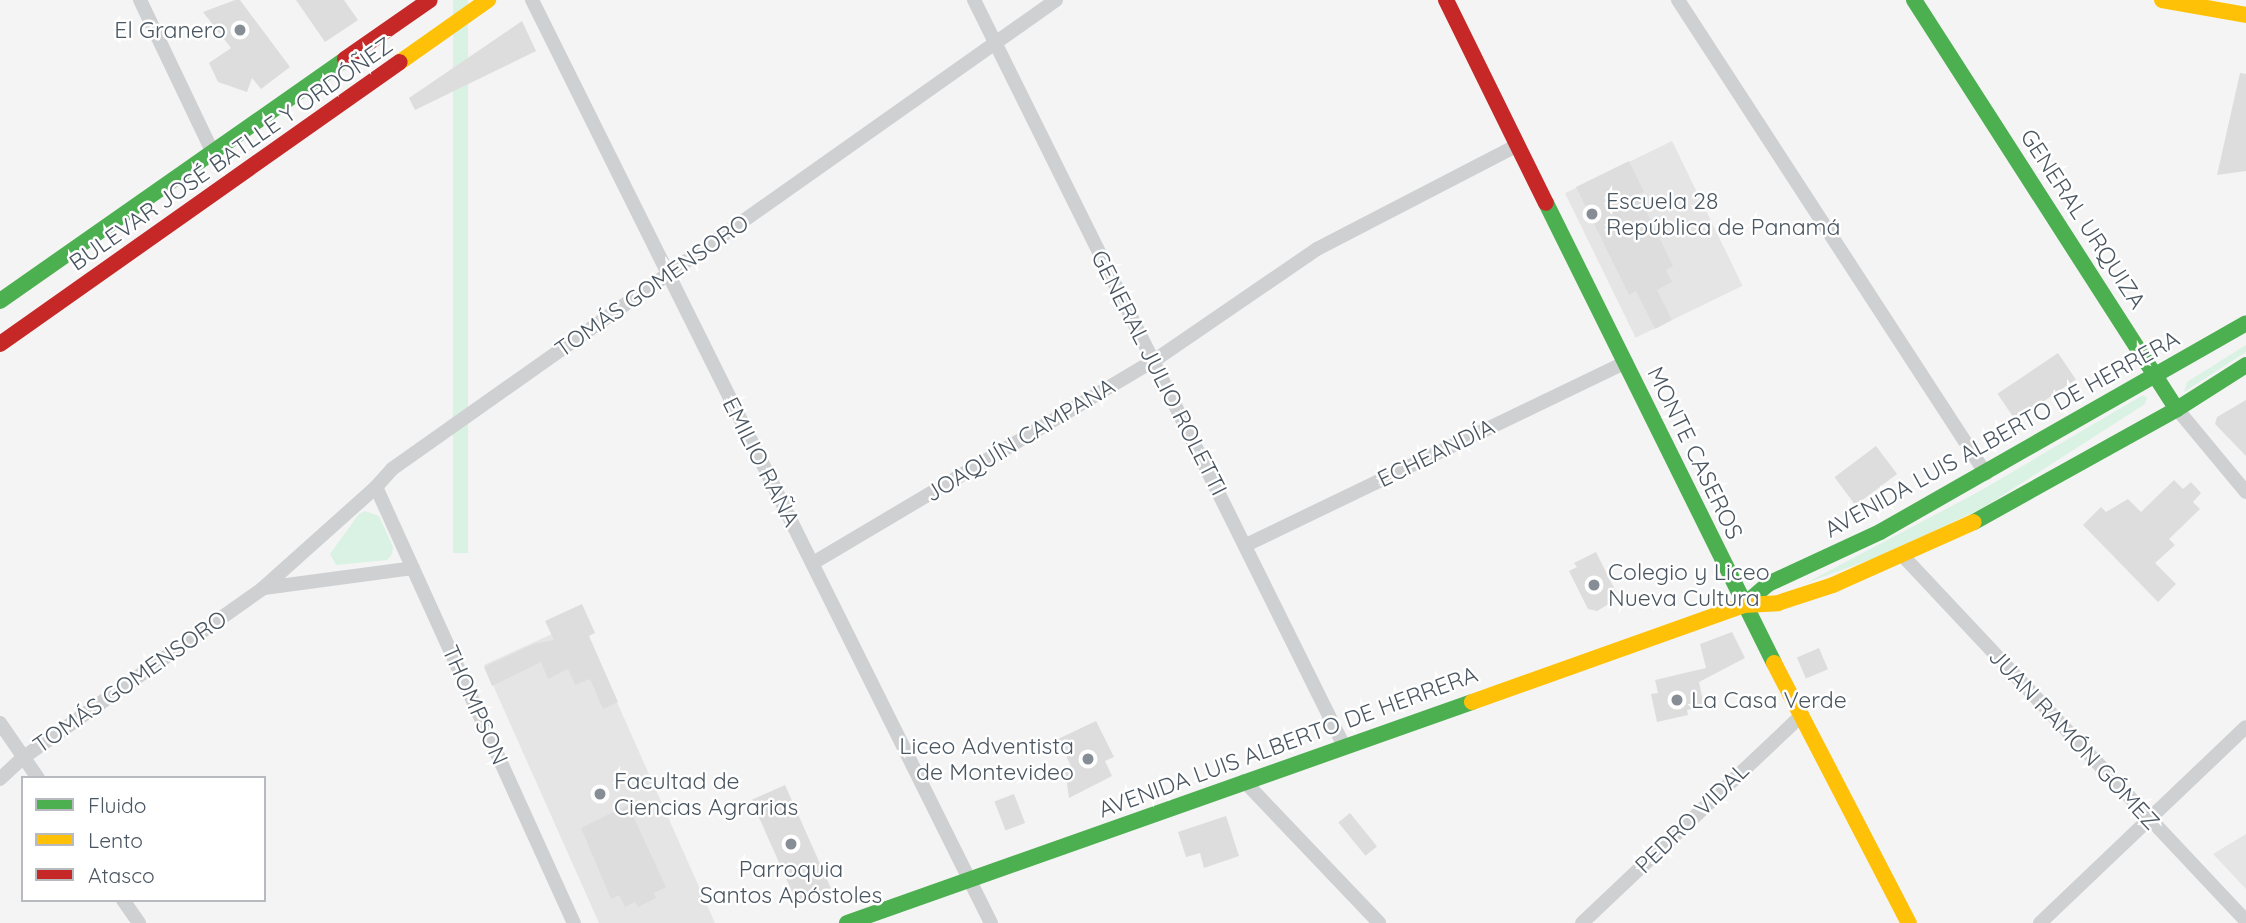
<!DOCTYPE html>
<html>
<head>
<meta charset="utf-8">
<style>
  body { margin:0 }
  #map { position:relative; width:2246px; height:923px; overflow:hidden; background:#f4f4f4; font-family:Quicksand,sans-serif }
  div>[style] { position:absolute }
  .education>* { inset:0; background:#e6e5e6; transform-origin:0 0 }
  .green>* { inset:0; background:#d9f2e3; transform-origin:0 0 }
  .building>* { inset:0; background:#ddddde; transform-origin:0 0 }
  .street>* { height:14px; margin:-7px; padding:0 7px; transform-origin:7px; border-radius:7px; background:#ced0d2 }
  .fast>* { height:16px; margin:-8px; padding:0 8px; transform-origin:8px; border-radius:8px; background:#4caf50 }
  .slow>* { height:16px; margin:-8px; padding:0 8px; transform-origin:8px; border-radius:8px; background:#ffc107 }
  .jam>* { height:16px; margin:-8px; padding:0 8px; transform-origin:8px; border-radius:8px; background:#c62828 }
  .dots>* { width:19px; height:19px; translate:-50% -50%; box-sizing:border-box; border:4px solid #fff; border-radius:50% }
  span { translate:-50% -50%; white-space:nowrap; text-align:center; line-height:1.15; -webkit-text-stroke:5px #fff; paint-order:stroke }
  .poi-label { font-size:23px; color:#4a5661 }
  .right { translate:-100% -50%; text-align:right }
  .left { translate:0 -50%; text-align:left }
  .street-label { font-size:23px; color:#4a5661 }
  .legend { position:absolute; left:21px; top:776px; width:245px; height:126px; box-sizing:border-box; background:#fff; border:2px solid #b7bbc0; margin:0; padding:9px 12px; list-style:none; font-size:21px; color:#4a5661 }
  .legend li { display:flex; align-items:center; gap:14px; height:35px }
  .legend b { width:35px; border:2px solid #b7bbc0 }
</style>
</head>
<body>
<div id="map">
  <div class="education">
    <i style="left:1672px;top:141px;width:161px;height:119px;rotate:64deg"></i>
    <i style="clip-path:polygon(581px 621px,715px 923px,599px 923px,484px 665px)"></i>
    <i style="clip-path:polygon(2246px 834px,2246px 889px,2213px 854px)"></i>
  </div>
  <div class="green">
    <i style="left:453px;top:0;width:15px;height:553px"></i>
    <i style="clip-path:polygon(2246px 345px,2246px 352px,2184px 392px,2187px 382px)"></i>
    <i style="clip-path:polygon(2143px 395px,2147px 398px,2145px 404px,1983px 508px,1880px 556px,1806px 583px,1980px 491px)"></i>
    <i style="clip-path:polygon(365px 511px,379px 516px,393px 547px,392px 554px,387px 560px,336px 565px,330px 554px,359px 514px)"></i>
  </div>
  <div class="building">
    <i style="clip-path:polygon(235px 0,240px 0,290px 67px,261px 89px,252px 78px,247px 92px,218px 82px,209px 63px,231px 48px,203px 12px)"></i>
    <i style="clip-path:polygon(296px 0,344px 0,358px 20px,325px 42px)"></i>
    <i style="clip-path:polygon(522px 21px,536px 51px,415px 110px,409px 98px)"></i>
    <i style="clip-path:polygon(2240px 73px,2246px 74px,2246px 171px,2217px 175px)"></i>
    <i style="clip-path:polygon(1629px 161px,1644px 192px,1638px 194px,1673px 266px,1666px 270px,1672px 282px,1657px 290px,1672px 320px,1655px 329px,1636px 291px,1629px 295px,1576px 187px)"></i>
    <i style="left:2058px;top:353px;width:32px;height:73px;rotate:56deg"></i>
    <i style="clip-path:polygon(2246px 400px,2246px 456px,2215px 424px,2217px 417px)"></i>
    <i style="left:1876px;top:446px;width:35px;height:52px;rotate:53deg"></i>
    <i style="clip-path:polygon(2174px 480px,2183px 489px,2191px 482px,2201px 493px,2193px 502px,2200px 509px,2169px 539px,2175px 545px,2155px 563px,2176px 584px,2158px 602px,2083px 525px,2101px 507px,2106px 512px,2128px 499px,2141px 512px)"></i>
    <i style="clip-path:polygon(1596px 552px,1619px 598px,1597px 611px,1588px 609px,1569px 571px,1577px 567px,1574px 563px)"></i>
    <i style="clip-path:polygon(582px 604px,595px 633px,589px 636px,618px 702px,603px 709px,590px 679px,575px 685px,568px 669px,548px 679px,541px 662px,492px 686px,484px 667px,534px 644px,554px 640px,545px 621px)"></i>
    <i style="clip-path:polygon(1732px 632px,1745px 658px,1699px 682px,1704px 706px,1687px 710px,1688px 715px,1657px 722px,1651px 694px,1658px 693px,1655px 680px,1706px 668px,1700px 644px)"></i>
    <i style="left:1819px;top:648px;width:23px;height:24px;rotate:67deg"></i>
    <i style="clip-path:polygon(1096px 721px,1114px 757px,1105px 761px,1112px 776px,1069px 798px,1065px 769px,1071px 766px,1058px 739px)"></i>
    <i style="left:785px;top:785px;width:113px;height:37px;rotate:66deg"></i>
    <i style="left:1014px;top:794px;width:31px;height:21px;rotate:69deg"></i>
    <i style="clip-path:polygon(628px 805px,666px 887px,654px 893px,656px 898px,638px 907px,635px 902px,625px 907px,619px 895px,611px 899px,581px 828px)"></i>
    <i style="left:1350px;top:813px;width:43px;height:15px;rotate:51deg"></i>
    <i style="clip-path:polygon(1226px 816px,1239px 856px,1204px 868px,1200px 853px,1186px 857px,1178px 832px)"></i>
  </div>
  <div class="street">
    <i style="left:140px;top:0;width:167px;rotate:64.5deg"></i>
    <i style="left:532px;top:0;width:1031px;rotate:63.56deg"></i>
    <i style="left:974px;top:0;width:833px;rotate:63.62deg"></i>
    <i style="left:1678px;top:0;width:565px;rotate:56.98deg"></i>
    <i style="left:2177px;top:409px;width:108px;rotate:50.3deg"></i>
    <i style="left:376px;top:487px;width:479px;rotate:65.6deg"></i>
    <i style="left:1246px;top:545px;width:422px;rotate:-25.7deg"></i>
    <i style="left:1903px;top:556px;width:501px;rotate:46.78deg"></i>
    <i style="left:813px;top:563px;width:394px;rotate:-30.7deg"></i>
    <i style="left:1152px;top:362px;width:200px;rotate:-34.4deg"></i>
    <i style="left:1317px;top:249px;width:224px;rotate:-27.4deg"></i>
    <i style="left:264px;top:588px;width:150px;rotate:-7.6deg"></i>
    <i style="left:0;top:723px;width:67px;rotate:55.4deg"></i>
    <i style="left:0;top:779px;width:33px;rotate:-43deg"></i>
    <i style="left:24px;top:757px;width:291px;rotate:-35.2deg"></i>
    <i style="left:262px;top:589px;width:153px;rotate:-41.8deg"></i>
    <i style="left:376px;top:487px;width:24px;rotate:-48deg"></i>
    <i style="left:392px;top:469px;width:813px;rotate:-35.23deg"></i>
    <i style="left:1244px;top:781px;width:196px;rotate:46.4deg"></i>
    <i style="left:123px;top:900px;width:28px;rotate:55deg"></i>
    <i style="left:1582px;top:923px;width:303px;rotate:-43.4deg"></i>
    <i style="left:2040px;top:923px;width:284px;rotate:-43.6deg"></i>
  </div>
  <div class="fast">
    <i style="left:1914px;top:0;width:486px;rotate:57.3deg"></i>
    <i style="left:1546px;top:203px;width:513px;rotate:63.63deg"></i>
    <i style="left:0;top:301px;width:421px;rotate:-35deg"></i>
    <i style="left:1974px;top:522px;width:232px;rotate:-29.1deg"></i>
    <i style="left:2177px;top:409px;width:82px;rotate:-32.5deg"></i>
    <i style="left:1744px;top:605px;width:32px;rotate:-41deg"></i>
    <i style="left:1768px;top:584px;width:123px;rotate:-24.9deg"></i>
    <i style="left:1880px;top:532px;width:421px;rotate:-29.7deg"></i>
    <i style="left:847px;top:923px;width:663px;rotate:-19.47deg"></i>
  </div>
  <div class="slow">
    <i style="left:2162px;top:0;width:85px;rotate:10.1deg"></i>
    <i style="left:400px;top:62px;width:108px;rotate:-35.2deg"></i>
    <i style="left:1774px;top:663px;width:293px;rotate:62.6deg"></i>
    <i style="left:1472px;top:702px;width:289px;rotate:-19.6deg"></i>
    <i style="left:1744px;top:605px;width:34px;rotate:-3deg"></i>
    <i style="left:1778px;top:603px;width:58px;rotate:-18.1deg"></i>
    <i style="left:1833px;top:585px;width:154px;rotate:-24.1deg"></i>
  </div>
  <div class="jam">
    <i style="left:1446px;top:0;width:226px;rotate:63.8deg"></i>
    <i style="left:345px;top:59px;width:103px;rotate:-34.8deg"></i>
    <i style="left:0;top:344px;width:489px;rotate:-35.2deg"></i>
  </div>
  <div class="dots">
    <i style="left:240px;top:30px;background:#868d94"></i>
    <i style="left:1592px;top:214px;background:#868d94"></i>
    <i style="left:1594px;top:585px;background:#868d94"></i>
    <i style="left:1677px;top:700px;background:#868d94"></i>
    <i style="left:1088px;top:759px;background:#868d94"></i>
    <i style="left:600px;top:794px;background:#868d94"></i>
    <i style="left:791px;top:844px;background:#868d94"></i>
  </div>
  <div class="poi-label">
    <span class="right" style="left:226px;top:30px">El Granero</span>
    <span class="left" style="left:1606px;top:214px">Escuela 28<br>República de Panamá</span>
    <span class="left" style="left:1608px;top:585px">Colegio y Liceo<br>Nueva Cultura</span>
    <span class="left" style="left:1691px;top:700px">La Casa Verde</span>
    <span class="right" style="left:1074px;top:759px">Liceo Adventista<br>de Montevideo</span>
    <span class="left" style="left:614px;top:794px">Facultad de<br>Ciencias Agrarias</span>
    <span style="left:791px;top:882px">Parroquia<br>Santos Apóstoles</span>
  </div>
  <div class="street-label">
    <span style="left:231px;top:154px;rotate:-35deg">BULEVAR JOSÉ BATLLE Y ORDÓÑEZ</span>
    <span style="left:2083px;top:219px;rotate:57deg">GENERAL URQUIZA</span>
    <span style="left:652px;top:286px;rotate:-35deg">TOMÁS GOMENSORO</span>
    <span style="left:1159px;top:373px;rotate:63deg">GENERAL JULIO ROLETTI</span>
    <span style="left:2002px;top:434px;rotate:-29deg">AVENIDA LUIS ALBERTO DE HERRERA</span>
    <span style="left:1020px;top:440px;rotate:-31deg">JOAQUÍN CAMPANA</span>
    <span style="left:1436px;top:453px;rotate:-26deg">ECHEANDÍA</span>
    <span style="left:1695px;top:453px;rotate:64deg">MONTE CASEROS</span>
    <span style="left:761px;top:462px;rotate:63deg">EMILIO RAÑA</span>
    <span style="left:130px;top:682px;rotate:-35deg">TOMÁS GOMENSORO</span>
    <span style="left:475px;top:705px;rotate:66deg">THOMPSON</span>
    <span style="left:2074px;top:739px;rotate:47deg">JUAN RAMÓN GÓMEZ</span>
    <span style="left:1288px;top:742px;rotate:-20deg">AVENIDA LUIS ALBERTO DE HERRERA</span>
    <span style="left:1692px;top:818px;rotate:-44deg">PEDRO VIDAL</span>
  </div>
  <ul class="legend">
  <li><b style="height:9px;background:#4caf50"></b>Fluido</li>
  <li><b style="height:9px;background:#ffc107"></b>Lento</li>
  <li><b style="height:9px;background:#c62828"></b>Atasco</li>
  </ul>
</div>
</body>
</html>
